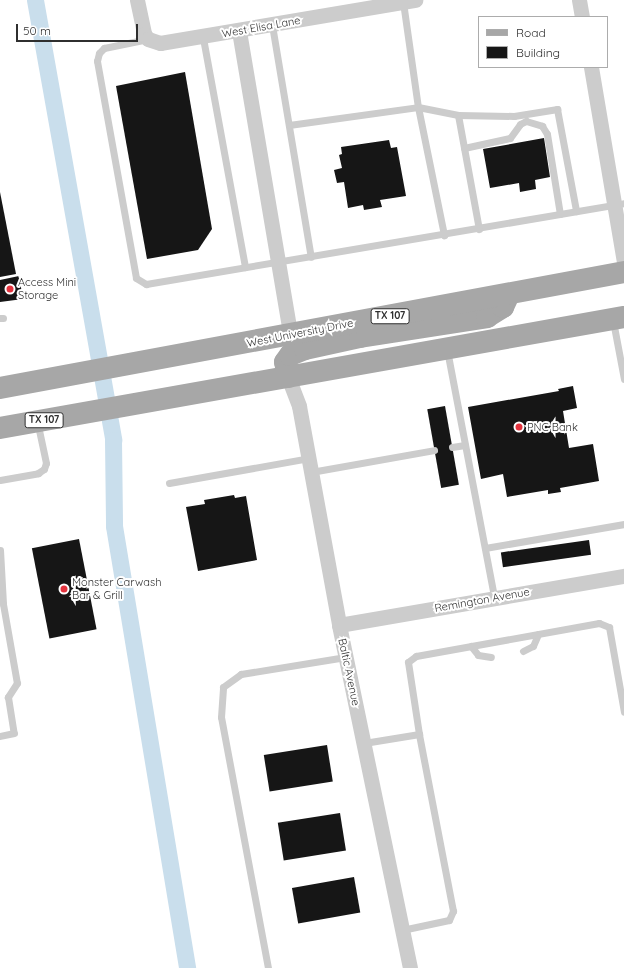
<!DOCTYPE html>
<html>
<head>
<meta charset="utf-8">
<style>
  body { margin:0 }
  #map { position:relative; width:624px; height:968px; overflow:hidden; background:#fff; font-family:Quicksand,sans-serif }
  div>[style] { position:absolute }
  .canal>* { height:17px; margin:-8.5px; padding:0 8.5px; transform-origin:8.5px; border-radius:8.5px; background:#c9deec }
  .building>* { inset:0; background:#161616; transform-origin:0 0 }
  .service>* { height:7px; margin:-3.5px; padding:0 3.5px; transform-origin:3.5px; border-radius:3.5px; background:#ccc }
  .minor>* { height:15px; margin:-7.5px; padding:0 7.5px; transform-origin:7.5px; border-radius:7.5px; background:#ccc }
  .primary>* { height:22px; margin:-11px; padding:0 11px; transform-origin:11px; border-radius:11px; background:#a7a7a7 }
  .dots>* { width:11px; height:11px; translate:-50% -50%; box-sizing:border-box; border:2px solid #fff; border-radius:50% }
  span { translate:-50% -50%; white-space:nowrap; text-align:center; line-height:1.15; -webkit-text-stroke:4px #fff; paint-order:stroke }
  .shield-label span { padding:1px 3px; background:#fff; border:1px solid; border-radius:3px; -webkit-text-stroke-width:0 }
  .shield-label { font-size:10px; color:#2f2f2f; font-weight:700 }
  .street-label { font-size:11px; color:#2f2f2f }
  .poi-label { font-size:11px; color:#2f2f2f }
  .left { translate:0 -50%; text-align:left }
  .legend { position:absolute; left:478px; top:16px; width:130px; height:52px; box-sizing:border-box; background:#fff; border:1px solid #acacac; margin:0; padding:5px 7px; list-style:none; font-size:12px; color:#2f2f2f }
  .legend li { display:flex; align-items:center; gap:8px; height:20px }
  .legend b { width:20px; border:1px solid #acacac }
  .scale { position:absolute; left:16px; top:24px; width:122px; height:18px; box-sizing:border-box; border:2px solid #2f2f2f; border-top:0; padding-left:5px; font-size:12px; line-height:14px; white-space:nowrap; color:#2f2f2f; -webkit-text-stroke:3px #fff; paint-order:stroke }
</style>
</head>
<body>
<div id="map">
  <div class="canal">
    <i style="left:35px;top:0;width:447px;rotate:79.9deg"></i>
    <i style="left:113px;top:440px;width:86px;rotate:89.3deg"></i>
    <i style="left:114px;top:526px;width:448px;rotate:80.6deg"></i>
  </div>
  <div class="building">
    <i style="clip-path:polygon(185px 72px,212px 229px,198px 250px,147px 259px,116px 86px)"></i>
    <i style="clip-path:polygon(544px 138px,550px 177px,535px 180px,536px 189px,520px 192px,519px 183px,490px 188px,483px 149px)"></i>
    <i style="clip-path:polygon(389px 140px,391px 148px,397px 147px,406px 196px,380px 200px,382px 207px,364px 210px,363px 205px,348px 208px,344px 182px,337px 183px,334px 170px,342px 168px,339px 155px,342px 154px,341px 147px)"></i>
    <i style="clip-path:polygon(0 192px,16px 274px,0 277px)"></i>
    <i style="clip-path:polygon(19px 276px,23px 299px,0 302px,0 280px)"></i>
    <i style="clip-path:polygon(573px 386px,577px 408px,563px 411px,569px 448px,593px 444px,599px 481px,560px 488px,561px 492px,548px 494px,548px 490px,507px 497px,503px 474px,481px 479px,468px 407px,559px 391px,558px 389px)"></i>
    <i style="left:445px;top:406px;width:80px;height:18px;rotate:80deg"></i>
    <i style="clip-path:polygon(234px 495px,235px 498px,246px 496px,257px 560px,198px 571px,186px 507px,205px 504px,204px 500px)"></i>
    <i style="left:79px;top:539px;width:92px;height:48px;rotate:79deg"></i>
    <i style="left:589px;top:540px;width:15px;height:89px;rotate:82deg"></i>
    <i style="left:327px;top:745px;width:37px;height:64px;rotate:81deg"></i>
    <i style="left:340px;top:813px;width:38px;height:63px;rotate:81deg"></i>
    <i style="left:354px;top:877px;width:36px;height:63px;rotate:80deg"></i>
  </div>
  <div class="service">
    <i style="left:403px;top:2px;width:106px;rotate:81.9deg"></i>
    <i style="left:418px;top:107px;width:131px;rotate:78.5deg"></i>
    <i style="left:272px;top:25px;width:235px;rotate:80.5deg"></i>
    <i style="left:203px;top:38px;width:233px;rotate:79.6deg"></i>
    <i style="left:148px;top:39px;width:45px;rotate:168.4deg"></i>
    <i style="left:104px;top:48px;width:7px;rotate:135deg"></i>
    <i style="left:99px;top:53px;width:8px;rotate:104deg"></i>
    <i style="left:97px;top:61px;width:220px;rotate:79.8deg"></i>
    <i style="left:136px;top:278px;width:12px;rotate:31deg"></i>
    <i style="left:146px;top:284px;width:485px;rotate:-9.6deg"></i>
    <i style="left:458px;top:115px;width:116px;rotate:79.6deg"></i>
    <i style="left:289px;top:125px;width:130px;rotate:-7.9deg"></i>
    <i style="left:418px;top:107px;width:41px;rotate:11.3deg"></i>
    <i style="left:458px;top:115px;width:56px;rotate:1deg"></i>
    <i style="left:514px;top:116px;width:44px;rotate:-9.2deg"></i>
    <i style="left:557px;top:109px;width:104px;rotate:79.4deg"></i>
    <i style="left:464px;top:148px;width:47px;rotate:-12.3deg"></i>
    <i style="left:510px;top:138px;width:17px;rotate:-54deg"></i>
    <i style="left:520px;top:124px;width:7px;rotate:-27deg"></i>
    <i style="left:526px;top:121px;width:17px;rotate:17deg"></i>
    <i style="left:542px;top:126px;width:9px;rotate:58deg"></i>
    <i style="left:547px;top:134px;width:81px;rotate:80.8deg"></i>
    <i style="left:0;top:318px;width:3px"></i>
    <i style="left:613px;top:321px;width:59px;rotate:79.3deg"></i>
    <i style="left:447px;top:350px;width:251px;rotate:79.2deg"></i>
    <i style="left:452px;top:447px;width:13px;rotate:-9deg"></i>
    <i style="left:311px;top:472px;width:125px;rotate:-10.1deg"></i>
    <i style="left:0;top:480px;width:39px;rotate:-10deg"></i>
    <i style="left:38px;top:473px;width:7px;rotate:-34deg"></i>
    <i style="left:44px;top:469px;width:6px;rotate:-72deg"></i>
    <i style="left:46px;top:463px;width:40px;rotate:-102deg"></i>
    <i style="left:169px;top:483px;width:142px;rotate:-10.1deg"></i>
    <i style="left:485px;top:548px;width:141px;rotate:-9.8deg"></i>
    <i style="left:0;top:550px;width:54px;rotate:86.8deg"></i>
    <i style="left:3px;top:604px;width:80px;rotate:80deg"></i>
    <i style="left:17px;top:683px;width:17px;rotate:123deg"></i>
    <i style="left:8px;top:697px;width:36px;rotate:81deg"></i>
    <i style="left:14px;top:733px;width:14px;rotate:168deg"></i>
    <i style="left:471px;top:646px;width:11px;rotate:52deg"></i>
    <i style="left:478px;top:655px;width:13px;rotate:9deg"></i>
    <i style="left:523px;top:651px;width:11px;rotate:-27deg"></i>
    <i style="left:533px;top:646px;width:13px;rotate:-67deg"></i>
    <i style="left:364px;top:743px;width:56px;rotate:-9.3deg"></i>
    <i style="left:419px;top:734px;width:73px;rotate:-98.7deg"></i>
    <i style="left:408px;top:662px;width:10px;rotate:-37deg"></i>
    <i style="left:416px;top:656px;width:186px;rotate:-10.2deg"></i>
    <i style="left:599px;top:623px;width:11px;rotate:22deg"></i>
    <i style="left:609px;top:627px;width:86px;rotate:80deg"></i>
    <i style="left:402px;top:930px;width:48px;rotate:-12deg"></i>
    <i style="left:449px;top:920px;width:10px;rotate:-66deg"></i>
    <i style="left:453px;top:911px;width:180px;rotate:-100.9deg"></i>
    <i style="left:268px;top:968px;width:255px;rotate:-100.6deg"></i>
    <i style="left:221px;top:717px;width:30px;rotate:-86deg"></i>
    <i style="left:223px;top:687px;width:22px;rotate:-36deg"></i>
    <i style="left:241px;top:674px;width:106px;rotate:-9.2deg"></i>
  </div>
  <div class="minor">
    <i style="left:137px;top:0;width:35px;rotate:78deg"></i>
    <i style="left:144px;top:34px;width:6px;rotate:51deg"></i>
    <i style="left:148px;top:39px;width:13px;rotate:18deg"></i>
    <i style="left:160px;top:43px;width:259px;rotate:-9.6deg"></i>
    <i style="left:579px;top:0;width:17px;rotate:80deg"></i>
    <i style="left:239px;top:31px;width:307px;rotate:80.4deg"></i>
    <i style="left:591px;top:67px;width:199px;rotate:80.4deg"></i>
    <i style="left:288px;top:377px;width:31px;rotate:69deg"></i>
    <i style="left:299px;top:406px;width:223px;rotate:79.6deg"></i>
    <i style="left:339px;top:625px;width:350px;rotate:78.3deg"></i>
    <i style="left:339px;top:625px;width:289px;rotate:-9.8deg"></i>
  </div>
  <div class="primary">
    <i style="left:288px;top:377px;width:15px;rotate:-101deg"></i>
    <i style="left:285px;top:362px;width:9px;rotate:-54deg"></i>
    <i style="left:290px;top:355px;width:16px;rotate:-22deg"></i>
    <i style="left:305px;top:349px;width:56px;rotate:-12.3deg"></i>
    <i style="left:360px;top:337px;width:129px;rotate:-8.9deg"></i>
    <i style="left:487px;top:317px;width:19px;rotate:-32deg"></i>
    <i style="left:503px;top:307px;width:14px;rotate:-65deg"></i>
    <i style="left:0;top:388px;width:635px;rotate:-10.53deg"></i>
    <i style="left:0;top:428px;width:634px;rotate:-10.09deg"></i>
  </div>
  <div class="dots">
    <i style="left:10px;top:289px;background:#e4333e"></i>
    <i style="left:519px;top:427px;background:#e4333e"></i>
    <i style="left:64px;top:589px;background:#e4333e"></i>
  </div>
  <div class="shield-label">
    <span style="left:390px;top:316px">TX 107</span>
    <span style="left:44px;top:420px">TX 107</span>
  </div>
  <div class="street-label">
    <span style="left:261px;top:27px;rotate:-10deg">West Elisa Lane</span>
    <span style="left:300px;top:333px;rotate:-11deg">West University Drive</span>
    <span style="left:482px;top:600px;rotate:-10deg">Remington Avenue</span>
    <span style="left:349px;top:672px;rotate:78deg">Baltic Avenue</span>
  </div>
  <div class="poi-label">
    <span class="left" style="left:18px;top:289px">Access Mini<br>Storage</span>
    <span class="left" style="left:527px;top:427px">PNC Bank</span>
    <span class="left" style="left:72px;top:589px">Monster Carwash<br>Bar &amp; Grill</span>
  </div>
  <ul class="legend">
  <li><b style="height:5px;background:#a7a7a7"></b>Road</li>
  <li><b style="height:11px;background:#161616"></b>Building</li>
  </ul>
  <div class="scale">50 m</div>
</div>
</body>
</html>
